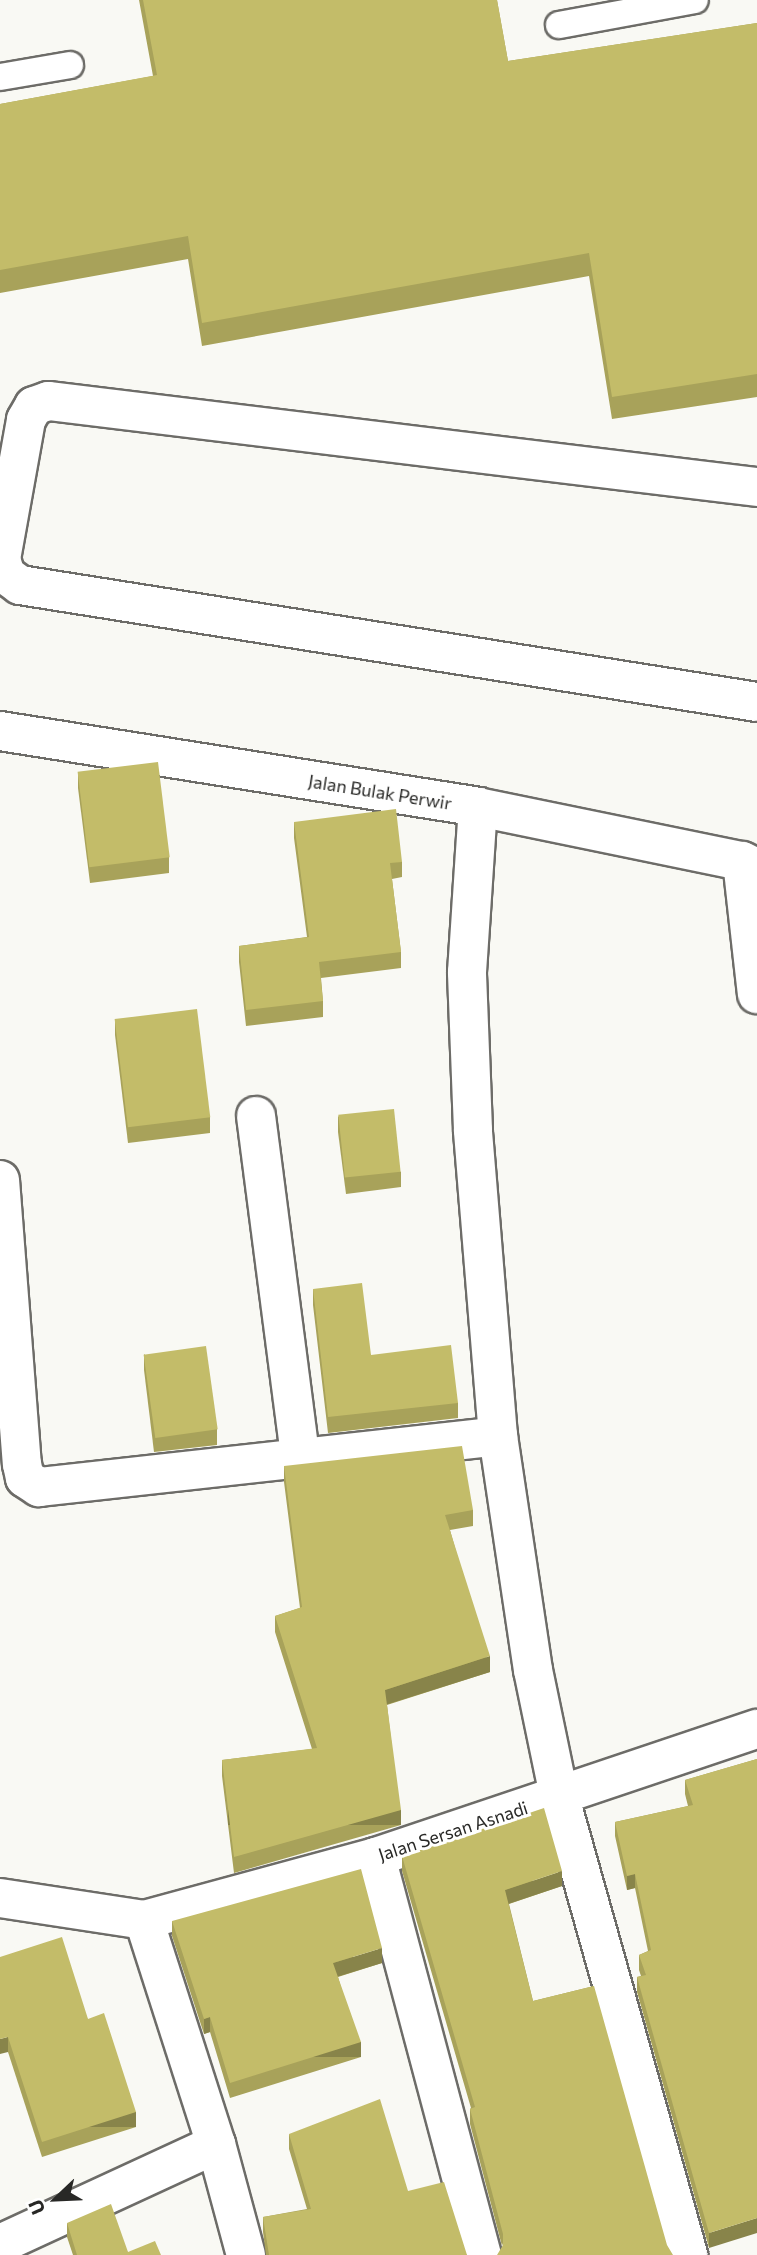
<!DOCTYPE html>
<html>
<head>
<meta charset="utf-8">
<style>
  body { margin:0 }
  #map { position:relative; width:757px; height:2255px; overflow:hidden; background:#f9f9f4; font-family:Commissioner,sans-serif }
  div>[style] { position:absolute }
  .roads { filter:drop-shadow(2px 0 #6d6c68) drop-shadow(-2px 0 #6d6c68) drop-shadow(0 2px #6d6c68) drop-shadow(0 -2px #6d6c68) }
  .service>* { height:26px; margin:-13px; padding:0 13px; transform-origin:13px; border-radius:13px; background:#fff }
  .minor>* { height:38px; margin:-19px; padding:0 19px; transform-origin:19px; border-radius:19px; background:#fff }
  .wall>* { inset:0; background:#a8a25a }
  .shaded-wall>* { inset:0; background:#88844a; transform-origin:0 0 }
  .building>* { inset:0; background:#c3bc69; transform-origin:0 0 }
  span { translate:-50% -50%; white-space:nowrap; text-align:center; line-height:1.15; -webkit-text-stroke:6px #fff; paint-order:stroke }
  .street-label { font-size:18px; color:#282826 }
  .north { position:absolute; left:21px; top:2164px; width:70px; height:70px; -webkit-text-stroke:5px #fff; paint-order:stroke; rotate:247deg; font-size:19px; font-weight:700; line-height:28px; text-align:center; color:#282826 }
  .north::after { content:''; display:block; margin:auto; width:24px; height:32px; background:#282826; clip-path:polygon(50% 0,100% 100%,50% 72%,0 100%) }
</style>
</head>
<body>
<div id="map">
  <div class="roads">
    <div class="service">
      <i style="left:559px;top:25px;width:138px;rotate:-10.4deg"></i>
      <i style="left:0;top:77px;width:71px;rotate:-9.7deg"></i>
    </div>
    <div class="minor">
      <i style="left:757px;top:487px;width:714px;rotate:-173.08deg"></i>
      <i style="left:48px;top:401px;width:15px;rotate:160deg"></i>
      <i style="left:34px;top:406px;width:16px;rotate:120deg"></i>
      <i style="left:26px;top:420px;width:141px;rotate:100.2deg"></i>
      <i style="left:1px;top:559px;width:17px;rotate:73deg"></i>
      <i style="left:6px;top:575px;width:17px;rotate:36deg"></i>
      <i style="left:20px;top:585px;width:746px;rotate:9.02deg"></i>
      <i style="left:0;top:731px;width:484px;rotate:9deg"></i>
      <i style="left:478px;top:807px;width:269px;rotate:11.6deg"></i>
      <i style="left:742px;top:861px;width:17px;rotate:25deg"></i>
      <i style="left:742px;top:861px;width:134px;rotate:83.6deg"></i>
      <i style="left:256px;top:1116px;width:344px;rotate:82.6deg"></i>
      <i style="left:0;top:1180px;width:285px;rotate:85.6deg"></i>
      <i style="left:22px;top:1464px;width:14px;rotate:78deg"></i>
      <i style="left:25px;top:1478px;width:17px;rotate:33deg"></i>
      <i style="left:39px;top:1487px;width:462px;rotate:-6.3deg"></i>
      <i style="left:498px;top:1436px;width:307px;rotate:-94.7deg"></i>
      <i style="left:473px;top:1130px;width:158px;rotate:-92.2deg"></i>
      <i style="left:467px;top:972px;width:165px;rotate:-86.2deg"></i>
      <i style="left:498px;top:1436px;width:237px;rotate:81.5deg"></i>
      <i style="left:533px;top:1670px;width:128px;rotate:78.3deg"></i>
      <i style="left:559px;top:1795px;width:478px;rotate:74.3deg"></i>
      <i style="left:376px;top:1857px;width:412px;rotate:75.1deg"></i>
      <i style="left:0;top:1898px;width:146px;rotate:8.7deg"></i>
      <i style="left:144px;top:1920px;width:240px;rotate:-15.2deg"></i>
      <i style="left:376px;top:1857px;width:402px;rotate:-18.6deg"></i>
      <i style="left:144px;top:1920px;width:235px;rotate:72.2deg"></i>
      <i style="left:216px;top:2144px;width:115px;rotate:74.9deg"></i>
      <i style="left:0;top:2244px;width:238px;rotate:-24.8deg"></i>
    </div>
  </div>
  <div class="wall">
    <i style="clip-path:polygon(139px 0,497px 0,508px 61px,757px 23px,757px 397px,612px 419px,589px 276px,202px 346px,188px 259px,0 293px,0 104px,153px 76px)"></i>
    <i style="clip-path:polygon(78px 772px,169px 857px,169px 873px,90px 883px,78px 788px)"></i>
    <i style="clip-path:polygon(294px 822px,402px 862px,402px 877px,392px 879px,401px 952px,401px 968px,321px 978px,323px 1001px,323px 1017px,246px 1026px,239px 962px,239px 946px,307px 937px,294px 838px)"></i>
    <i style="clip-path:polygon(115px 1020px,210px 1117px,210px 1133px,128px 1143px,115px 1035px)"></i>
    <i style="clip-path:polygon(338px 1116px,401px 1172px,401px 1187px,346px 1194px,338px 1132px)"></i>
    <i style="clip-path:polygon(313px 1289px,371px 1355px,458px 1403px,458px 1418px,328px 1433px,313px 1305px)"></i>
    <i style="clip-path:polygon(144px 1354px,217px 1429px,217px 1445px,154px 1452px,144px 1370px)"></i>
    <i style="clip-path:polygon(284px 1466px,473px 1510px,473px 1526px,450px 1530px,490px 1672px,387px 1705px,401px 1825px,234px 1873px,222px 1776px,222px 1760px,312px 1749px,275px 1632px,275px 1616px,300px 1608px,284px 1482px)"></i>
    <i style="clip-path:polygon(757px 1759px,709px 2248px,637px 1992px,637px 1977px,641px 1976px,639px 1970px,639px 1955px,648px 1951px,635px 1888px,627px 1890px,615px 1836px,615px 1822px,688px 1806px,685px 1794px,685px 1780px)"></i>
    <i style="clip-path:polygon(402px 1856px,562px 1886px,509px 1904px,533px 2001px,594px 1986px,502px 2246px,470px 2124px,470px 2109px,471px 2108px,402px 1871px)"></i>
    <i style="clip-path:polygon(172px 1921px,382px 1963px,338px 1977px,361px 2057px,230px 2098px,210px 2032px,204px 2034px,172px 1936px)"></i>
    <i style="clip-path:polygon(0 1957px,88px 2019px,136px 2127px,42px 2157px,8px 2052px)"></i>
    <i style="clip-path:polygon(289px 2134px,408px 2191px,467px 2255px,266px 2255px,263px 2232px,263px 2217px,307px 2209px,289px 2149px)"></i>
    <i style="clip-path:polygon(67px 2223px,128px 2252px,161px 2255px,73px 2255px,67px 2237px)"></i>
  </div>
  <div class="shaded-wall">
    <i style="clip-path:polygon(490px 1656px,490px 1672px,385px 1705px,385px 1690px)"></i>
    <i style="left:401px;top:1810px;width:15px;height:173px;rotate:90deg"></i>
    <i style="clip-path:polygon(562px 1871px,562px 1886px,505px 1905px,505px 1890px)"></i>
    <i style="clip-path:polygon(635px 1874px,635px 1888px,627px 1890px,627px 1876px)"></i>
    <i style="clip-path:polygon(382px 1948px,382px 1963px,333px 1978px,333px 1963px)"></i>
    <i style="clip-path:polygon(210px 2017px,210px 2032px,204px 2034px,204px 2019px)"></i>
    <i style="clip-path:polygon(8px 2037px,8px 2052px,0 2054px,0 2039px)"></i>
    <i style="left:361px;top:2042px;width:15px;height:137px;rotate:90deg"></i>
    <i style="left:136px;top:2112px;width:15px;height:99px;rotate:90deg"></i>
    <i style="clip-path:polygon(757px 2218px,757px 2233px,709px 2248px,709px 2233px)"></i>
  </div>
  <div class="building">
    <i style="clip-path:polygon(143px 0,497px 0,508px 61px,757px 23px,757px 374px,612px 397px,589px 253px,202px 323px,188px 236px,0 270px,0 104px,157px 75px)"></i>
    <i style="left:158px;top:762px;width:96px;height:81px;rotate:83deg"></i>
    <i style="clip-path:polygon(396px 809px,402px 862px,390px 863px,401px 952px,319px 962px,323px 1001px,246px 1010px,239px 946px,309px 937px,294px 822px)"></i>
    <i style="left:197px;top:1009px;width:109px;height:83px;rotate:83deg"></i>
    <i style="left:394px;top:1109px;width:63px;height:56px;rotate:84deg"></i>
    <i style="clip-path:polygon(362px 1283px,371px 1355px,451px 1345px,458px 1403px,328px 1417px,313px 1289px)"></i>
    <i style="left:206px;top:1346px;width:84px;height:63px;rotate:82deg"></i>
    <i style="clip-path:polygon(462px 1446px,473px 1510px,445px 1515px,490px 1656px,385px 1690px,401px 1810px,234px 1857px,222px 1760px,317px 1748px,275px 1616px,302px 1607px,284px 1466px)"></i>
    <i style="clip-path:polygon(757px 1759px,757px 2218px,709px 2233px,637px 1977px,646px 1975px,639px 1955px,651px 1950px,635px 1874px,627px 1876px,615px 1822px,693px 1805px,685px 1780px)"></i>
    <i style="clip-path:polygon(544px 1808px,562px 1871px,505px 1890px,533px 2001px,594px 1986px,667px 2245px,673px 2255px,497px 2255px,503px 2245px,503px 2234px,470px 2109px,475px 2107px,402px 1856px)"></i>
    <i style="clip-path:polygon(361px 1869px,382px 1948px,333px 1963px,361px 2042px,230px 2083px,210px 2017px,204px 2019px,172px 1921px)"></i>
    <i style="clip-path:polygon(62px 1937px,88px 2019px,104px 2013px,136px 2112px,42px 2142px,8px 2037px,0 2039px,0 1957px)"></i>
    <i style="clip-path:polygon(380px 2099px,408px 2191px,444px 2182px,467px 2255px,269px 2255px,263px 2217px,311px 2209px,289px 2134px)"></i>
    <i style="clip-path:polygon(111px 2204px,128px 2252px,155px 2241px,161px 2255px,77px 2255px,67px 2223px)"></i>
  </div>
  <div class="street-label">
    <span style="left:380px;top:792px;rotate:9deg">Jalan Bulak Perwir</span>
    <span style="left:453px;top:1831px;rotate:-18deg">Jalan Sersan Asnadi</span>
  </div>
  <div class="north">U</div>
</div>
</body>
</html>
